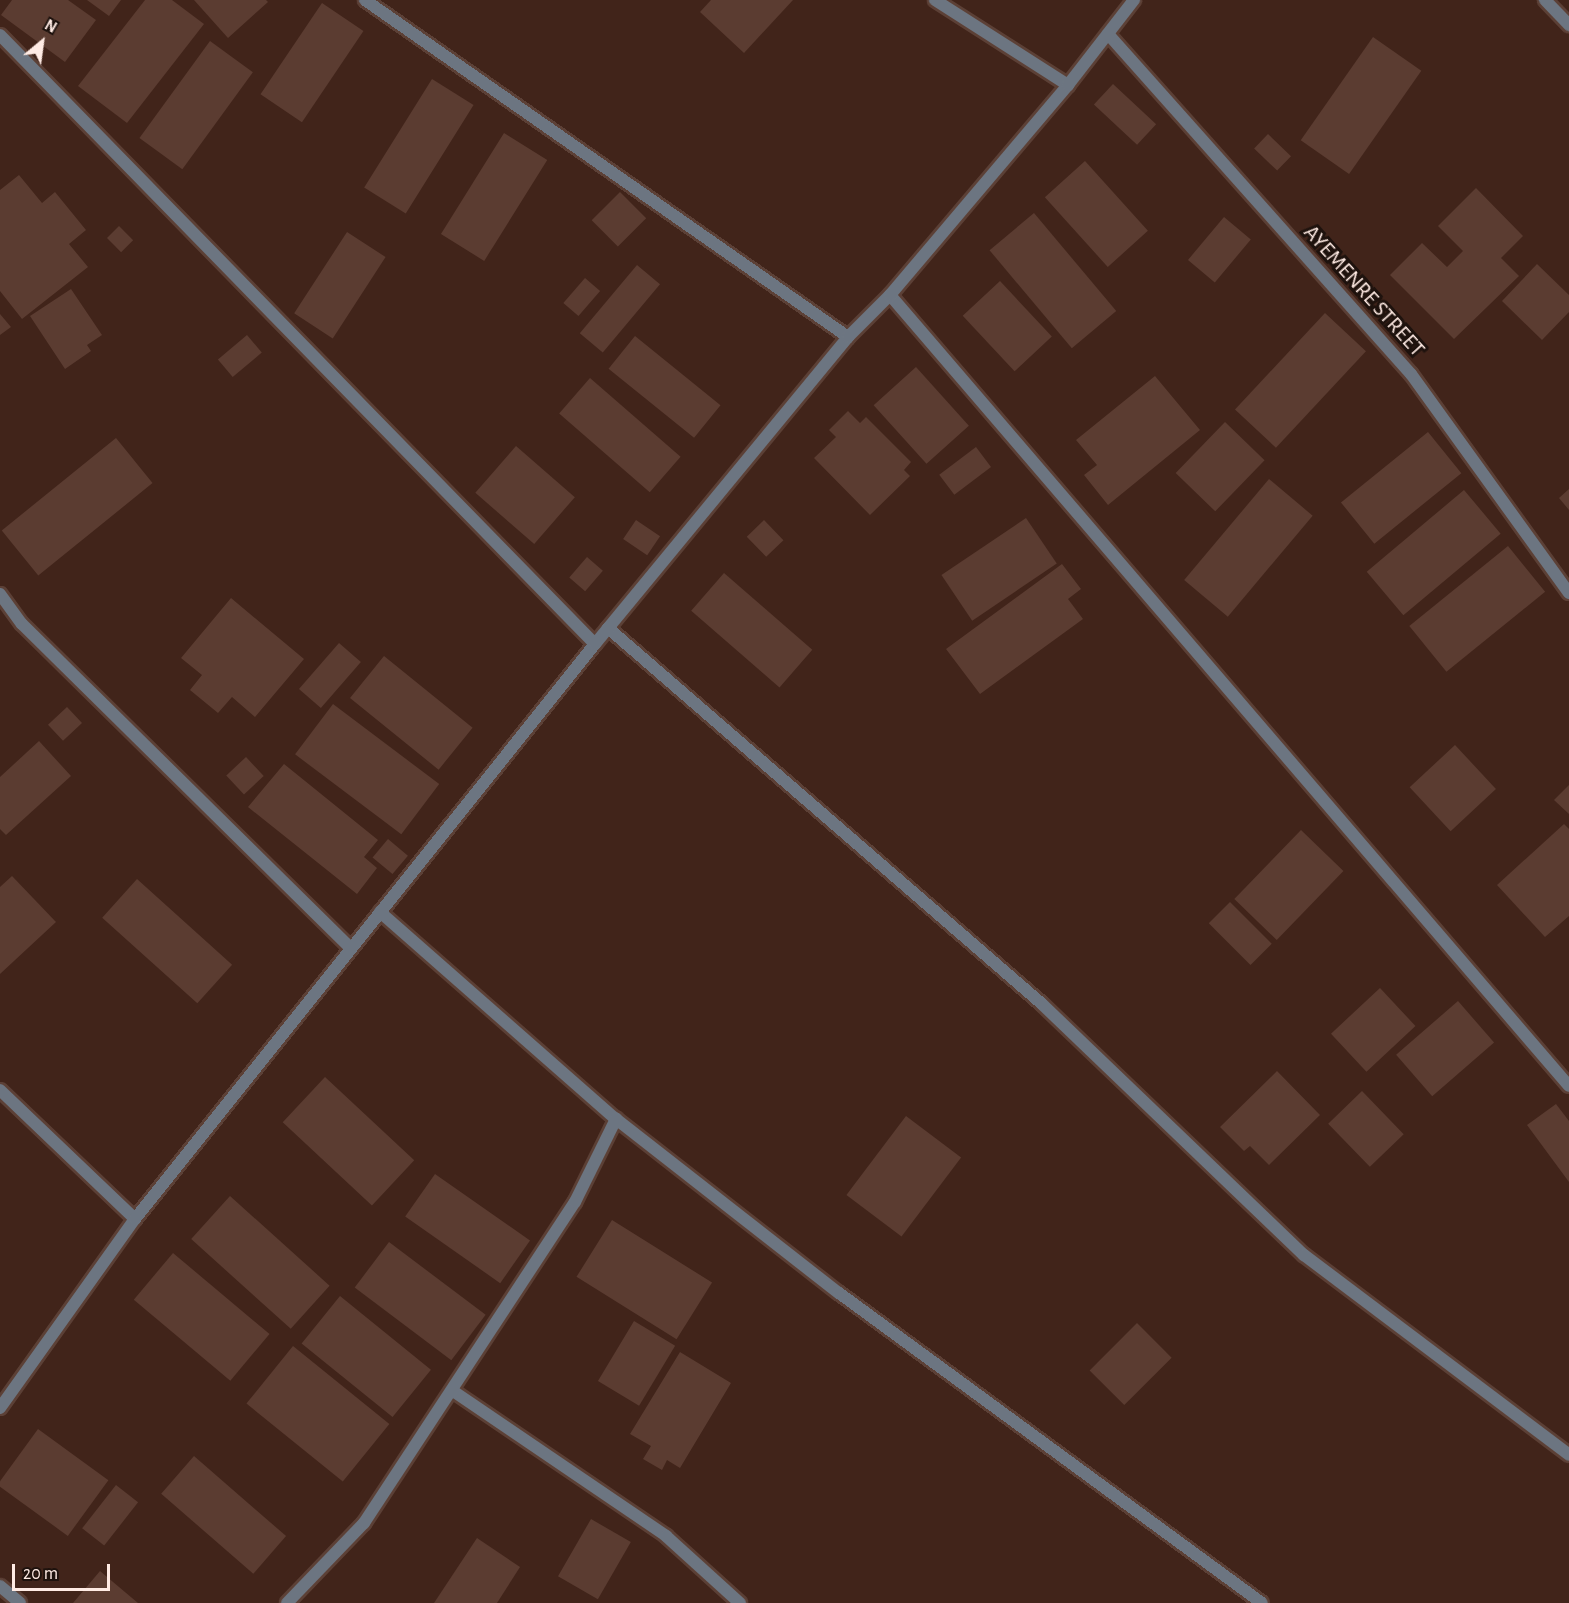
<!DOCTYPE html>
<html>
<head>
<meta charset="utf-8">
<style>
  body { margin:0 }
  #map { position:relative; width:1569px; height:1603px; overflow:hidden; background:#41241a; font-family:"Alegreya Sans",sans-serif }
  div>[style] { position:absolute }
  .building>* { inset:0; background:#5b3c31; transform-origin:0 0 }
  .roads { filter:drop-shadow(2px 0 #5c4036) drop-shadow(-2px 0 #5c4036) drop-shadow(0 2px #5c4036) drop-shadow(0 -2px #5c4036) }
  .minor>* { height:12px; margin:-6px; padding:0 6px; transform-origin:6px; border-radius:6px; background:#6c7581 }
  span { translate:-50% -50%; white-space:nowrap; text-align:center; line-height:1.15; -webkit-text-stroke:6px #1e120d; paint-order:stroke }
  .street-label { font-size:22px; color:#ffebe4 }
  .north { position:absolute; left:12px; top:12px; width:60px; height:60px; -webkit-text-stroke:4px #1e120d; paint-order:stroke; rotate:29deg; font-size:16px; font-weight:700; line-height:24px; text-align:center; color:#ffebe4 }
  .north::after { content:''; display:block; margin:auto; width:21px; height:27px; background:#ffebe4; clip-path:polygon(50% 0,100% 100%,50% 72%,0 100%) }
  .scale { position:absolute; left:12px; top:1564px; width:98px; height:27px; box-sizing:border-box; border:3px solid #ffebe4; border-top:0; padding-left:8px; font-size:18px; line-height:21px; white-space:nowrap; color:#ffebe4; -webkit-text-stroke:4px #1e120d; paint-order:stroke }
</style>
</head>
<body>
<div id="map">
  <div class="building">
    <i style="clip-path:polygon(12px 0,68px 0,96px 20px,65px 62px,1px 15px)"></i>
    <i style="clip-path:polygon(87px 0,121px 0,109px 16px)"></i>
    <i style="clip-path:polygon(145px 0,172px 0,204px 24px,127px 123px,78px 86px)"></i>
    <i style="clip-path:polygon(194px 0,266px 0,268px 2px,228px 38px)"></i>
    <i style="clip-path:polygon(711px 0,793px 0,744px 53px,700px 12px)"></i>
    <i style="left:322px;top:3px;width:50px;height:110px;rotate:34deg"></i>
    <i style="left:1373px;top:37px;width:59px;height:126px;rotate:35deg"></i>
    <i style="left:210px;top:41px;width:53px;height:120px;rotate:36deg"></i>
    <i style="left:432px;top:79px;width:49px;height:128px;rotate:32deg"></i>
    <i style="left:1113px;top:84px;width:59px;height:28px;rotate:43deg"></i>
    <i style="left:504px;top:133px;width:51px;height:119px;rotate:32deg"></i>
    <i style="left:1268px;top:134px;width:32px;height:20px;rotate:44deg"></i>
    <i style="left:1085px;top:161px;width:94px;height:54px;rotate:48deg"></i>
    <i style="clip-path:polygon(19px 175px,42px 203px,55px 192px,86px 230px,69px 244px,88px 267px,22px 319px,0 291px,0 190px)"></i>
    <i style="clip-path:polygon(1476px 188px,1523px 236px,1501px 258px,1519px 276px,1454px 339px,1390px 275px,1422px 243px,1447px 267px,1463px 251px,1438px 226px)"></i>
    <i style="left:620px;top:192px;width:37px;height:40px;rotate:45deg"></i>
    <i style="left:1034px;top:213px;width:128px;height:58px;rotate:50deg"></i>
    <i style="left:1224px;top:217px;width:35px;height:56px;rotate:40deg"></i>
    <i style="left:119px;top:226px;width:20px;height:17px;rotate:45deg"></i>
    <i style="left:347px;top:232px;width:46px;height:97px;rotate:33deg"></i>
    <i style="clip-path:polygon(1537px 264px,1569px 295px,1569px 312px,1542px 340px,1502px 301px)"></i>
    <i style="left:637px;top:265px;width:30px;height:89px;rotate:40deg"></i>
    <i style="left:585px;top:278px;width:20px;height:33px;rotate:41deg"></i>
    <i style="left:1000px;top:281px;width:76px;height:51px;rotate:47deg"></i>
    <i style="clip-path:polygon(71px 289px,102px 335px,87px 345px,91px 351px,65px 369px,30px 316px)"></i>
    <i style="left:1325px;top:313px;width:56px;height:132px;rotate:43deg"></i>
    <i style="clip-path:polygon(0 314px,11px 327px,0 335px)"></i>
    <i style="left:247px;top:335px;width:23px;height:38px;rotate:50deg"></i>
    <i style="left:635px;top:336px;width:110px;height:42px;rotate:39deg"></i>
    <i style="left:916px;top:367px;width:79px;height:57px;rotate:48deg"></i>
    <i style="clip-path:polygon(1155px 376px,1200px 430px,1108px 505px,1084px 475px,1097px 465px,1076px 440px)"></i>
    <i style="left:590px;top:378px;width:120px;height:47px;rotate:41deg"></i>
    <i style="clip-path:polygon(848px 411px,860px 423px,866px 417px,911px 462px,904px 470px,910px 476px,870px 515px,814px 458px,836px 437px,829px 430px)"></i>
    <i style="left:1225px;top:422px;width:55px;height:71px;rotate:44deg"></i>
    <i style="left:1428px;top:432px;width:53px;height:112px;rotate:51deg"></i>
    <i style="left:116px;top:438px;width:58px;height:147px;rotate:51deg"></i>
    <i style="left:516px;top:446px;width:78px;height:62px;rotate:41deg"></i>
    <i style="left:976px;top:447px;width:25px;height:46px;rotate:53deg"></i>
    <i style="left:1269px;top:479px;width:57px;height:132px;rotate:40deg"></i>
    <i style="clip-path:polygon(1569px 489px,1569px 510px,1559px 498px)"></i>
    <i style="left:1464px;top:490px;width:57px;height:127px;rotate:50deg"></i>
    <i style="left:1026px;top:518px;width:55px;height:102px;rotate:56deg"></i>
    <i style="left:636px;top:520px;width:29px;height:23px;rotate:34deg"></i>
    <i style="left:764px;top:520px;width:28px;height:24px;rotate:46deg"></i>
    <i style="left:1508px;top:546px;width:59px;height:127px;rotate:51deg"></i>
    <i style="left:587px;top:557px;width:21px;height:27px;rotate:41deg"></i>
    <i style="clip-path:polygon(1062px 564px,1081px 589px,1068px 599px,1083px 619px,980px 694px,946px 649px)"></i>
    <i style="left:724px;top:573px;width:117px;height:50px;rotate:41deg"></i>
    <i style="clip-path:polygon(231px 598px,304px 659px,255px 717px,232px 697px,218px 713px,190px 690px,202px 675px,181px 658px)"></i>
    <i style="left:339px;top:643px;width:29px;height:61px;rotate:41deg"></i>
    <i style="left:384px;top:656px;width:114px;height:54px;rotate:39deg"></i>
    <i style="left:333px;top:704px;width:133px;height:63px;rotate:37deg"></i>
    <i style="left:67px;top:707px;width:22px;height:26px;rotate:47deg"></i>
    <i style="clip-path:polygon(39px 741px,71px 776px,6px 835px,0 829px,0 777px)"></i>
    <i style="left:1455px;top:745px;width:60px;height:62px;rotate:47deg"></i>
    <i style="left:246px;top:757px;width:26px;height:27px;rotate:47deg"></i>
    <i style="clip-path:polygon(284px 764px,378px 840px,364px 857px,377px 868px,357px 894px,248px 807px)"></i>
    <i style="clip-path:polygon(1569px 785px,1569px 814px,1554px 800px)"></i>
    <i style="clip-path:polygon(1564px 824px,1569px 829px,1569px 916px,1545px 937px,1497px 885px)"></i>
    <i style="left:1301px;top:830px;width:59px;height:96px;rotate:44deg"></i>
    <i style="left:388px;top:839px;width:26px;height:24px;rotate:40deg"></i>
    <i style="clip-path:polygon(12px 876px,56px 922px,0 974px,0 887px)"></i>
    <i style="left:137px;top:879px;width:128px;height:52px;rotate:42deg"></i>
    <i style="left:1230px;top:902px;width:59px;height:30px;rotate:45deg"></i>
    <i style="left:1380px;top:988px;width:52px;height:67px;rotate:47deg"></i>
    <i style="left:1458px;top:1001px;width:55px;height:82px;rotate:49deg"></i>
    <i style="clip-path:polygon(1277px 1071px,1320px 1115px,1269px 1165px,1250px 1146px,1244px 1151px,1220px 1127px)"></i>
    <i style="left:325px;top:1077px;width:122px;height:62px;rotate:43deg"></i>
    <i style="left:1362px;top:1091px;width:60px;height:47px;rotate:46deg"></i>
    <i style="clip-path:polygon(1556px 1104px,1569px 1121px,1569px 1182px,1527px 1125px)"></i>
    <i style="left:906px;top:1116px;width:69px;height:99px;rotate:37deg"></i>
    <i style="left:435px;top:1174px;width:116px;height:52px;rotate:35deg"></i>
    <i style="left:230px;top:1196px;width:134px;height:58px;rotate:42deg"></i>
    <i style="left:612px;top:1220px;width:118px;height:67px;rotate:32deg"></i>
    <i style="left:389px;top:1242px;width:121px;height:57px;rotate:37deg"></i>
    <i style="left:173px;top:1253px;width:126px;height:61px;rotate:40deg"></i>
    <i style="left:340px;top:1296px;width:117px;height:61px;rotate:39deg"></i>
    <i style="left:634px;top:1321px;width:48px;height:70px;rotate:31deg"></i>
    <i style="left:1137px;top:1323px;width:49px;height:67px;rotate:45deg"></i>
    <i style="left:293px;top:1346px;width:124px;height:74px;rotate:39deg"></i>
    <i style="clip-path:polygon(680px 1352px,731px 1383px,680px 1468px,667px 1460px,662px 1470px,643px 1459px,651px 1446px,630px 1434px)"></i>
    <i style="left:38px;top:1429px;width:87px;height:69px;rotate:36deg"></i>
    <i style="left:194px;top:1456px;width:122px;height:50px;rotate:41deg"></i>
    <i style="left:116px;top:1485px;width:28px;height:55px;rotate:38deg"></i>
    <i style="left:591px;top:1519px;width:46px;height:66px;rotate:30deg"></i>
    <i style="clip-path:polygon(477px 1538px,520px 1567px,497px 1603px,434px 1603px)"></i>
    <i style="clip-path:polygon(100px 1571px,138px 1603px,73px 1603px)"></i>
  </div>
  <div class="roads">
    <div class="minor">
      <i style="left:365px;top:0;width:589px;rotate:34.9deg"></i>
      <i style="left:935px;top:0;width:158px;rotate:32.6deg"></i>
      <i style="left:1545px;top:0;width:35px;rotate:46deg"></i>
      <i style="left:1108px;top:34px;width:455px;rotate:48.3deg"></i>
      <i style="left:1411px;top:374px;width:270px;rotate:54.2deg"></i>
      <i style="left:0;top:35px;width:851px;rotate:45.67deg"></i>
      <i style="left:890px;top:295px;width:1042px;rotate:49.36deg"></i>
      <i style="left:0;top:594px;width:37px;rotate:54deg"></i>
      <i style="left:22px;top:624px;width:462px;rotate:44.6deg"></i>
      <i style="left:608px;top:628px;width:574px;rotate:40.9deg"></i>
      <i style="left:1042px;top:1004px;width:363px;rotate:43.8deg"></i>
      <i style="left:1304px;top:1255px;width:332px;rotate:37deg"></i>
      <i style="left:380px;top:912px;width:314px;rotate:41.3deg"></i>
      <i style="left:616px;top:1119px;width:283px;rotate:38deg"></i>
      <i style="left:839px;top:1293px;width:524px;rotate:36.24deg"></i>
      <i style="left:0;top:1090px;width:187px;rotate:43.7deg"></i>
      <i style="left:453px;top:1391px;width:258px;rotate:34.2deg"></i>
      <i style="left:666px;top:1536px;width:100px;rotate:42.2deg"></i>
      <i style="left:0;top:1408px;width:232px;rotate:-54.5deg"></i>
      <i style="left:135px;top:1219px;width:736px;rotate:-51.34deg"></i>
      <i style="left:595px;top:644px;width:398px;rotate:-50.5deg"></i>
      <i style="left:848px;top:337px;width:59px;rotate:-45deg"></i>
      <i style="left:890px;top:295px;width:275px;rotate:-49.7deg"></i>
      <i style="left:1068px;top:85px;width:108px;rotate:-52.2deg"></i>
      <i style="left:0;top:1586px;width:26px;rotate:40deg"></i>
      <i style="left:287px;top:1603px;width:111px;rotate:-46.1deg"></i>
      <i style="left:364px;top:1523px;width:384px;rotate:-56.7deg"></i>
      <i style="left:575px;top:1202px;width:93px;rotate:-63.7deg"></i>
    </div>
  </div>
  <div class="street-label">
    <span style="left:1364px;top:291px;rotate:48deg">AYEMENRE STREET</span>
  </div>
  <div class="north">N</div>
  <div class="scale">20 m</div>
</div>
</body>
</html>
